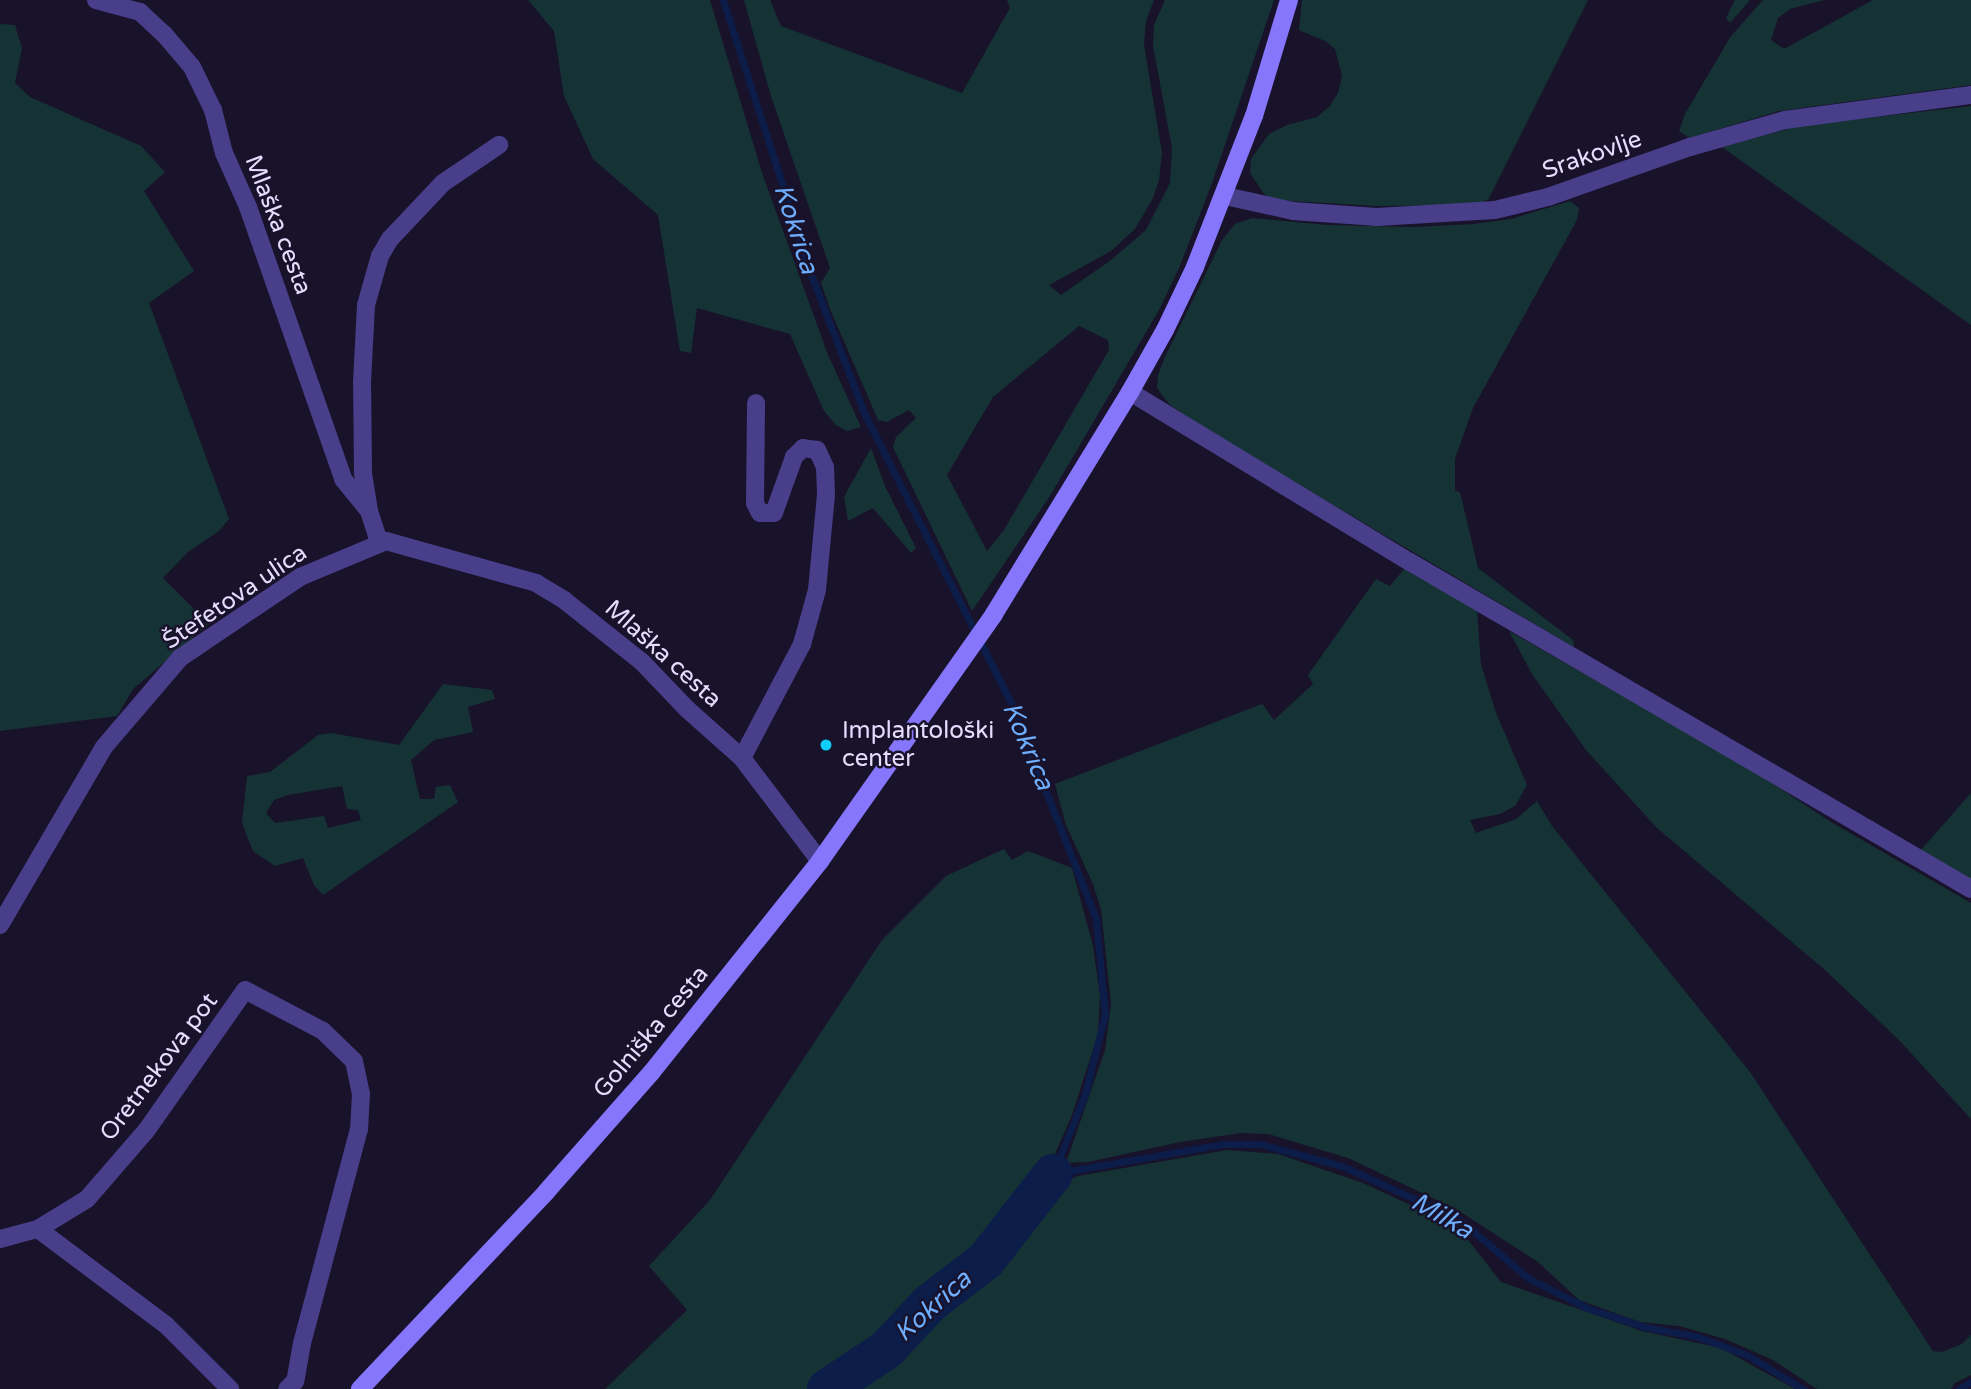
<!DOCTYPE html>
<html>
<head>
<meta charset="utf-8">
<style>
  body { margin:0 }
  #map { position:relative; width:1971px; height:1389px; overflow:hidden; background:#19122b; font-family:"Varela Round",sans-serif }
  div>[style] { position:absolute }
  .green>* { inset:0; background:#153335 }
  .stream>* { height:7px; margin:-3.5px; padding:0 3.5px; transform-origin:3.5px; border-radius:3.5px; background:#0c1d4a }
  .river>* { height:40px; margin:-20px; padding:0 20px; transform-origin:20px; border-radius:20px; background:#0c1d4a }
  .street>* { height:18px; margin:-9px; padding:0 9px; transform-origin:9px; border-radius:9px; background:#483e89 }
  .secondary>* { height:18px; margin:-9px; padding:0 9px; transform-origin:9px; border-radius:9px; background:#8676fc }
  .dots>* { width:19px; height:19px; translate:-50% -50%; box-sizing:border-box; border:4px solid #19122b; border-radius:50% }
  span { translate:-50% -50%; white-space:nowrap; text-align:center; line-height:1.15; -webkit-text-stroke:5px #19122b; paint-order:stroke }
  .street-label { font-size:24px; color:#e4ddfe }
  .poi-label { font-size:24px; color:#e4ddfe }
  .left { translate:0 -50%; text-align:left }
  .water-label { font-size:26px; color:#6dadfc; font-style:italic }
</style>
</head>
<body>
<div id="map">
  <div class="green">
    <i style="clip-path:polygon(528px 0,710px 0,762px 173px,828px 355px,861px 427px,847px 431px,836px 425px,824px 411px,790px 334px,697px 308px,691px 353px,680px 351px,658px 215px,593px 159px,564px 96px,554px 31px)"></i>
    <i style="clip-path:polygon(evenodd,744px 0,770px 0,781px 26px,962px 93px,1010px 8px,1007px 0,1154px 0,1146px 21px,1144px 45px,1162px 153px,1159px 180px,1153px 198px,1135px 229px,1111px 251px,1049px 285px,1061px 295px,1111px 260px,1146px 230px,1170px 183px,1172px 148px,1153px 46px,1154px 25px,1165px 0,1274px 0,1212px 183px,1180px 266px,1159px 310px,1050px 496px,972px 611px,893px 447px,896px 437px,916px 418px,909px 410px,887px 422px,878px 420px,830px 309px,821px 283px,830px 268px,771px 96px,744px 0,1079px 326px,1108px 340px,1109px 350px,1004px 530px,987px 551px,947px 475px,993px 397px,1079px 326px)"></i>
    <i style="clip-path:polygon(1302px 0,1588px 0,1488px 200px,1470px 205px,1376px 206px,1274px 200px,1264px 194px,1250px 173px,1251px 159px,1269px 134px,1287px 125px,1317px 117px,1330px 106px,1338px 93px,1342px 76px,1335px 49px,1325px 41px,1299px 30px)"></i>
    <i style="clip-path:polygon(1735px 0,1750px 0,1730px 23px,1726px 18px)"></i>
    <i style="clip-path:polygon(1763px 0,1824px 0,1790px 9px,1778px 18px,1771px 40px,1784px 49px,1873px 0,1971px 0,1971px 85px,1779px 111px,1689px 138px,1679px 131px,1685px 114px,1731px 36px)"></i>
    <i style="clip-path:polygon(0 24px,15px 25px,22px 48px,15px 83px,30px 97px,141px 146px,165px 172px,144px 191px,194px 271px,149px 303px,229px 519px,219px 531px,188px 552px,163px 578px,209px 624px,133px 689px,117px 716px,0 731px)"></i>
    <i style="clip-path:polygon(1971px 106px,1971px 325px,1722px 147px,1798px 126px)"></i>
    <i style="clip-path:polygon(1570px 201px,1579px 208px,1577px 220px,1473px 408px,1455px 459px,1455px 491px,1460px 492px,1478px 568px,1573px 640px,1574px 647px,1203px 428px,1169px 404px,1157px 388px,1158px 375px,1165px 357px,1222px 240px,1235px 224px,1252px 218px,1327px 225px,1415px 227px,1474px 224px,1511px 219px)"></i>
    <i style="clip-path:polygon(871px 448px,885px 486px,916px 548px,911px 553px,873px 508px,848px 521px,844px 497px)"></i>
    <i style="clip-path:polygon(1404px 569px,1477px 610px,1481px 664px,1496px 713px,1527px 785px,1515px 806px,1500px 814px,1470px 820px,1476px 833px,1516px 819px,1537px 801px,1552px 826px,1750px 1072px,1933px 1351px,1942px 1352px,1962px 1344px,1971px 1335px,1971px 1375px,1955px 1383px,1951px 1389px,1817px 1389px,1773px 1360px,1725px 1339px,1679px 1326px,1640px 1322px,1579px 1300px,1538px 1262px,1456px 1209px,1348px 1158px,1268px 1134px,1241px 1133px,1180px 1142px,1088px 1162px,1066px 1163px,1105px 1050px,1111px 1004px,1101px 909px,1093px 884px,1066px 825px,1055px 784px,1262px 704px,1274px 720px,1313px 684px,1308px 675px,1376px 579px,1390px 586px)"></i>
    <i style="clip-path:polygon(1509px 631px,1752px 770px,1831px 822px,1971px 903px,1971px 1119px,1900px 1041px,1825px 970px,1657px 828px,1586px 750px,1532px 674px)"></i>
    <i style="clip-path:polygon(evenodd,443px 684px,492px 690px,495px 699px,468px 707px,473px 732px,434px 740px,411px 760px,420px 799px,434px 799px,436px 787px,450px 785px,458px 802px,323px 895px,314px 885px,303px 858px,275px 866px,253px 851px,242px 823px,247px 776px,270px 772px,318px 735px,331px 733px,399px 745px,443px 684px,342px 786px,347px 809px,358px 810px,361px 820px,328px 828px,324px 816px,275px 823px,266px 813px,274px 800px,288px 795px,342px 786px)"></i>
    <i style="clip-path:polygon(1971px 793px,1971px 882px,1920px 851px)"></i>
    <i style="clip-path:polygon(1004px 849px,1012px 860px,1028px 851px,1072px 868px,1093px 946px,1100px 996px,1098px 1034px,1072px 1115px,1051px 1163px,1027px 1203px,981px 1257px,937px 1293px,935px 1303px,1001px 1257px,1057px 1184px,1078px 1176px,1227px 1150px,1278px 1154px,1363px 1183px,1458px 1227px,1501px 1282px,1642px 1331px,1721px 1348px,1795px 1389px,605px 1389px,687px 1310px,649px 1266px,710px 1200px,882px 940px,946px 876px)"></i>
  </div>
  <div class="stream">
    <i style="left:723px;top:0;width:291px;rotate:72.2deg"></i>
    <i style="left:812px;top:277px;width:148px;rotate:69deg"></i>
    <i style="left:865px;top:415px;width:323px;rotate:63.1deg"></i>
    <i style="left:1011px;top:703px;width:232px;rotate:68.5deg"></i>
    <i style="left:1096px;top:919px;width:95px;rotate:84.6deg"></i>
    <i style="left:1105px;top:1014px;width:82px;rotate:104deg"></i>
    <i style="left:1085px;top:1094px;width:86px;rotate:111.8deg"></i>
    <i style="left:1053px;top:1174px;width:174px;rotate:-10deg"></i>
    <i style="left:1224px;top:1144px;width:36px"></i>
    <i style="left:1260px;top:1144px;width:85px;rotate:15deg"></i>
    <i style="left:1342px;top:1166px;width:128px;rotate:24.4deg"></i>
    <i style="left:1459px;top:1219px;width:91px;rotate:40.5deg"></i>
    <i style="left:1528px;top:1278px;width:66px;rotate:27deg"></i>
    <i style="left:1587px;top:1308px;width:61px;rotate:18.1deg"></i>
    <i style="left:1645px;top:1327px;width:55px;rotate:10.5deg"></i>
    <i style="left:1699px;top:1337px;width:51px;rotate:20.6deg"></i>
    <i style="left:1747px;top:1355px;width:66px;rotate:31.3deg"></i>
    <i style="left:1959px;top:1389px;width:14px;rotate:-30deg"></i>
  </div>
  <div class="river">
    <i style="left:827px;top:1389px;width:71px;rotate:-33.5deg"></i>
    <i style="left:886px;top:1350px;width:63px;rotate:-46.9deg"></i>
    <i style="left:929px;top:1304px;width:72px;rotate:-37.7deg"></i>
    <i style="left:986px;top:1260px;width:109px;rotate:-52.1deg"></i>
  </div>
  <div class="street">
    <i style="left:96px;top:0;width:46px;rotate:15.3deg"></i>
    <i style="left:140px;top:12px;width:33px;rotate:43deg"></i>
    <i style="left:164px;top:34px;width:43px;rotate:49.7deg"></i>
    <i style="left:192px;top:67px;width:48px;rotate:64deg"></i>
    <i style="left:213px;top:110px;width:44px;rotate:75.7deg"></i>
    <i style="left:224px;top:153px;width:59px;rotate:66deg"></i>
    <i style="left:248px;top:207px;width:288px;rotate:70.7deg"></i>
    <i style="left:343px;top:479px;width:41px;rotate:50.9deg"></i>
    <i style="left:369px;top:511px;width:33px;rotate:72deg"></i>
    <i style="left:1225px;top:196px;width:70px;rotate:12.4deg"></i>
    <i style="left:1293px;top:211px;width:84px;rotate:4.1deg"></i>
    <i style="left:1377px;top:217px;width:118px;rotate:-3.4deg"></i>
    <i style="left:1495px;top:210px;width:55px;rotate:-13.8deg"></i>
    <i style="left:1548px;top:197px;width:151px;rotate:-19.4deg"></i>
    <i style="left:1690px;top:147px;width:99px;rotate:-15.9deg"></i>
    <i style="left:1785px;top:120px;width:188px;rotate:-7.7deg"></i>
    <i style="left:1130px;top:392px;width:328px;rotate:31.3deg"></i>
    <i style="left:1410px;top:562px;width:649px;rotate:30.24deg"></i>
    <i style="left:369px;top:511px;width:39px;rotate:-99deg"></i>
    <i style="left:363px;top:472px;width:90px;rotate:-90.6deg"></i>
    <i style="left:362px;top:382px;width:77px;rotate:-87deg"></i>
    <i style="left:366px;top:305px;width:51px;rotate:-74.1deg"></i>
    <i style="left:380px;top:256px;width:20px;rotate:-60deg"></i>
    <i style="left:390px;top:239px;width:77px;rotate:-46.6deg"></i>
    <i style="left:443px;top:183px;width:68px;rotate:-34.2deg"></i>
    <i style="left:742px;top:758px;width:129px;rotate:-62.2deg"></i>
    <i style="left:802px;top:644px;width:56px;rotate:-74.5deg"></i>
    <i style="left:817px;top:590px;width:95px;rotate:-84.6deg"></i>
    <i style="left:826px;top:495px;width:28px;rotate:-92deg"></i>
    <i style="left:825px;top:467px;width:19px;rotate:-115deg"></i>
    <i style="left:817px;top:450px;width:14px;rotate:-172deg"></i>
    <i style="left:803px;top:448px;width:13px;rotate:135deg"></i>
    <i style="left:794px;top:457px;width:59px;rotate:109.7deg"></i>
    <i style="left:774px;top:513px;width:14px;rotate:180deg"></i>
    <i style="left:760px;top:513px;width:11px;rotate:-117deg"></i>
    <i style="left:755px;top:503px;width:100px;rotate:-89.4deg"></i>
    <i style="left:0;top:925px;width:206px;rotate:-59.7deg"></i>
    <i style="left:104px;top:747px;width:117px;rotate:-49.5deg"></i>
    <i style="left:180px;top:658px;width:145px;rotate:-34deg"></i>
    <i style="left:300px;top:577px;width:93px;rotate:-22.7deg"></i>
    <i style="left:386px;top:541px;width:156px;rotate:15.6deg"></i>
    <i style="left:536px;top:583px;width:33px;rotate:31deg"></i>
    <i style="left:564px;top:600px;width:100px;rotate:38.5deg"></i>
    <i style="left:642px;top:662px;width:65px;rotate:46.2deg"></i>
    <i style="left:687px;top:709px;width:74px;rotate:41.7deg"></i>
    <i style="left:742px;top:758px;width:129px;rotate:52.9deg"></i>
    <i style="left:38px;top:1229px;width:160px;rotate:36.9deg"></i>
    <i style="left:166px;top:1325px;width:91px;rotate:45deg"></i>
    <i style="left:0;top:1239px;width:39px;rotate:-15deg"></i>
    <i style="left:38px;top:1229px;width:57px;rotate:-31.5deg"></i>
    <i style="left:87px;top:1199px;width:90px;rotate:-49.1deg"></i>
    <i style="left:146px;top:1131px;width:172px;rotate:-54.9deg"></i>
    <i style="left:245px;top:990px;width:88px;rotate:27.7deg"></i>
    <i style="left:323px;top:1031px;width:43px;rotate:44.1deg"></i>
    <i style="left:354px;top:1061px;width:33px;rotate:78deg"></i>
    <i style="left:361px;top:1093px;width:36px;rotate:93deg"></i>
    <i style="left:359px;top:1129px;width:221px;rotate:104.9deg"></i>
    <i style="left:302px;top:1343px;width:39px;rotate:100deg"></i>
    <i style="left:295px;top:1381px;width:11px;rotate:135deg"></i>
  </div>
  <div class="secondary">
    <i style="left:360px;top:1389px;width:271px;rotate:-46.6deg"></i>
    <i style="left:546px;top:1192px;width:159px;rotate:-48.6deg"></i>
    <i style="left:651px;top:1073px;width:271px;rotate:-51.4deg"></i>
    <i style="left:820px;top:861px;width:302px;rotate:-54.8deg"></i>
    <i style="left:994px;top:614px;width:260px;rotate:-58.5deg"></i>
    <i style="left:1130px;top:392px;width:71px;rotate:-60.6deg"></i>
    <i style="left:1165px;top:330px;width:70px;rotate:-64.5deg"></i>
    <i style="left:1195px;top:267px;width:162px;rotate:-68.7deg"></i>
    <i style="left:1254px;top:116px;width:121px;rotate:-73.2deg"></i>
  </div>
  <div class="dots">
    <i style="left:826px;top:745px;background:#0dcdfa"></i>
  </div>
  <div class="street-label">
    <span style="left:1592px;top:155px;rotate:-19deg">Srakovlje</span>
    <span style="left:278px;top:225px;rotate:69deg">Mlaška cesta</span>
    <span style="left:235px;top:597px;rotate:-34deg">Štefetova ulica</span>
    <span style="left:663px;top:654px;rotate:42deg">Mlaška cesta</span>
    <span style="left:651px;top:1032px;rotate:-50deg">Golniška cesta</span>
    <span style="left:159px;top:1067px;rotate:-53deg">Oretnekova pot</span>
  </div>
  <div class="poi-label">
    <span class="left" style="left:842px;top:745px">Implantološki<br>center</span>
  </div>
  <div class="water-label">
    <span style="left:796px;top:229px;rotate:72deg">Kokrica</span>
    <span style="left:1028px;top:746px;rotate:67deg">Kokrica</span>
    <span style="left:1442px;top:1216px;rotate:30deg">Milka</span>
    <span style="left:933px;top:1306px;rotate:-42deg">Kokrica</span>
  </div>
</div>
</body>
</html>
